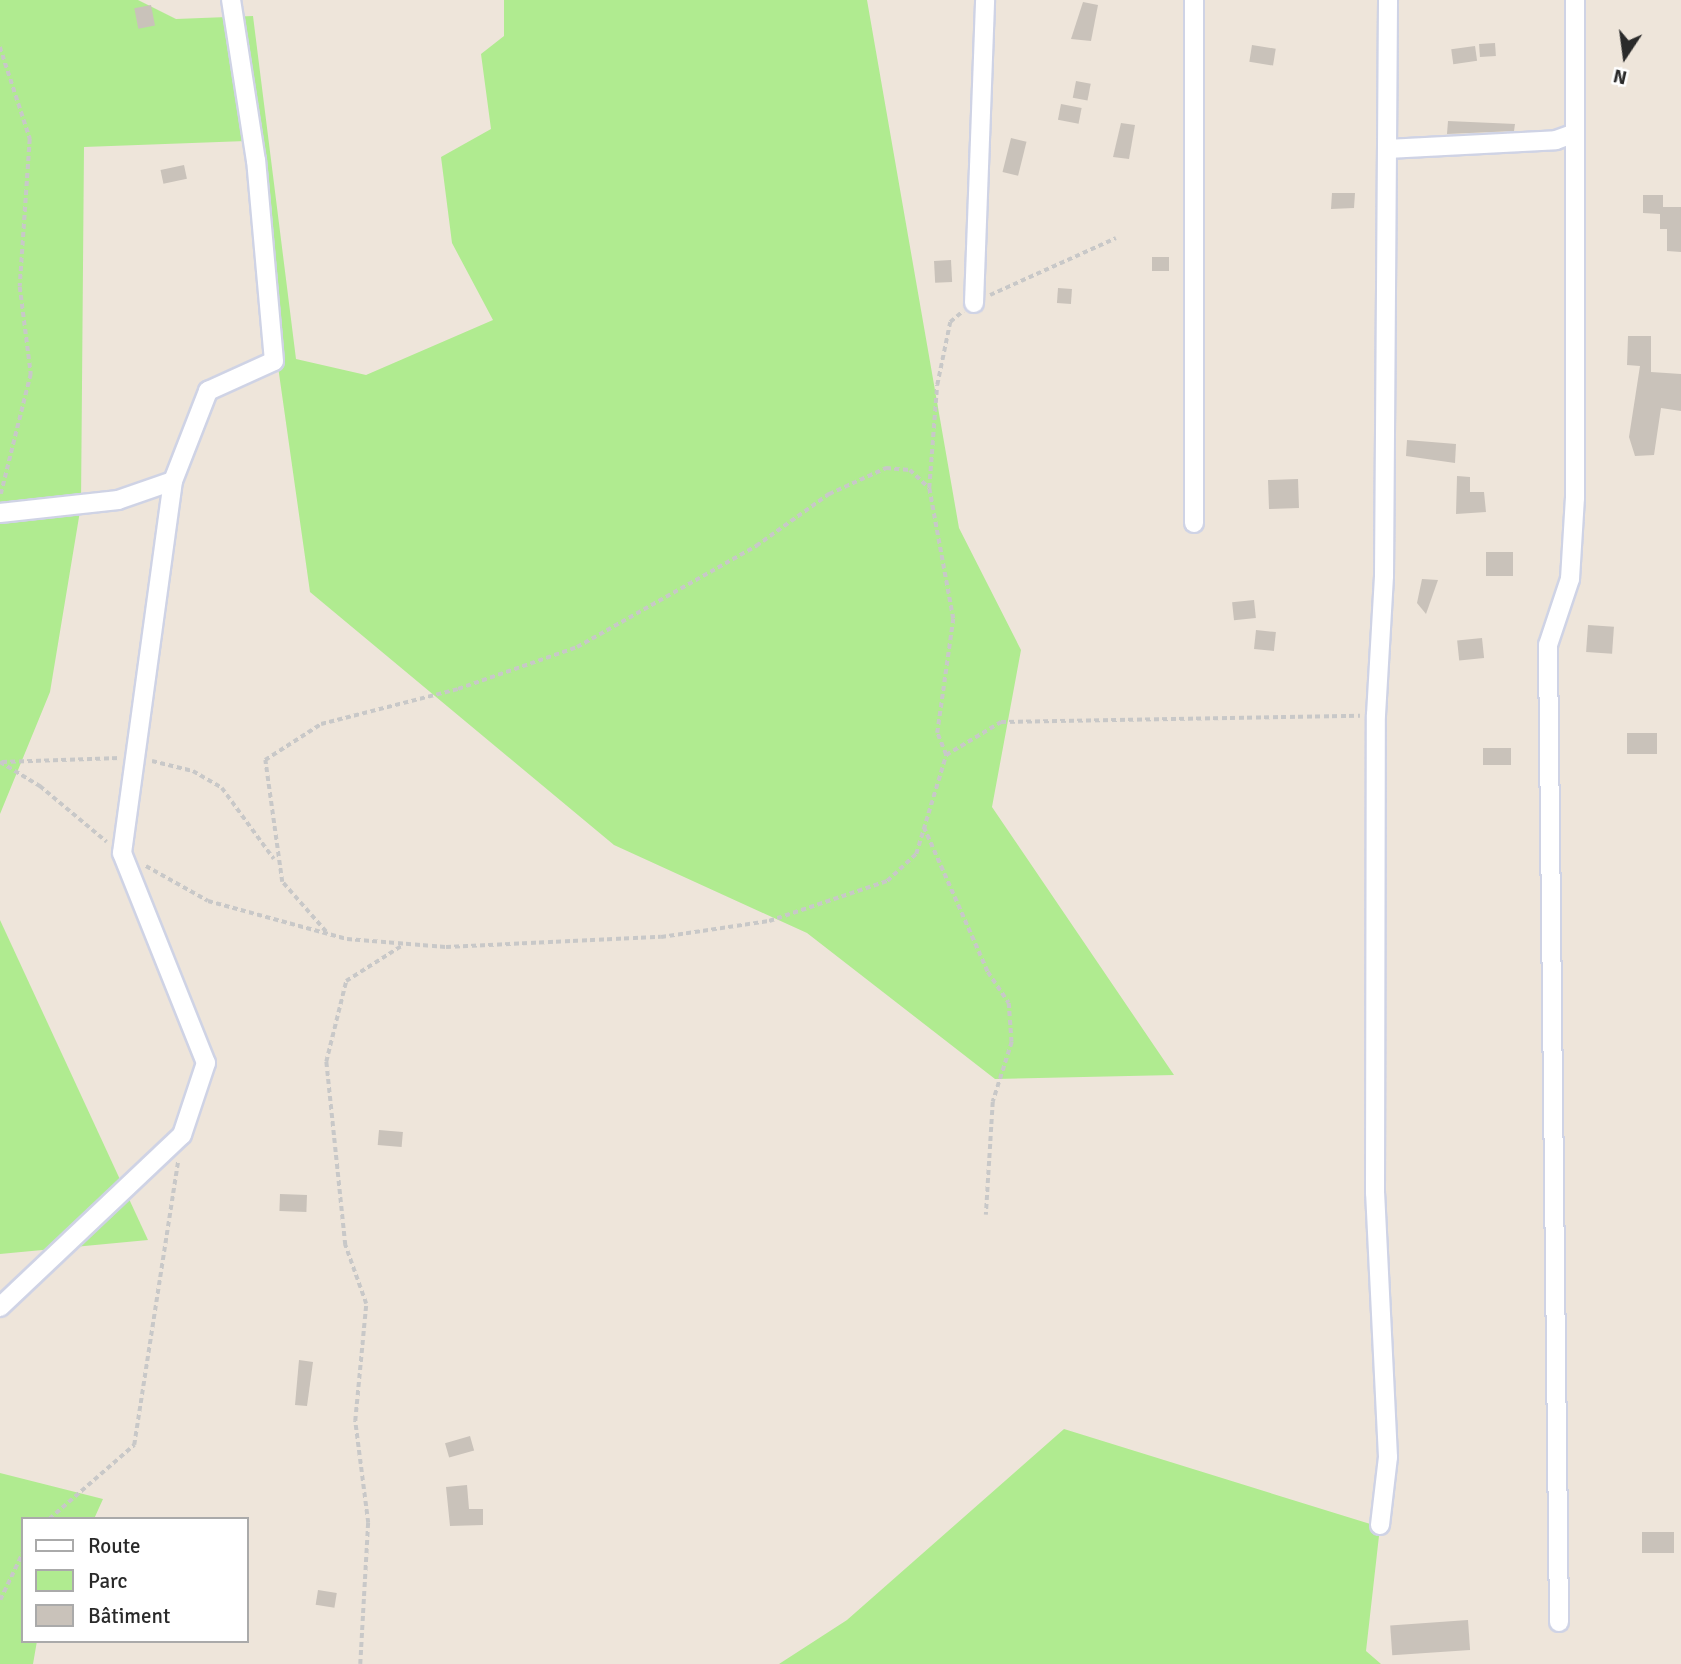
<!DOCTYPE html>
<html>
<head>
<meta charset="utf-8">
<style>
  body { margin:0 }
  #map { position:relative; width:1681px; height:1664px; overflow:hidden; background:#eee5da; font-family:Signika,sans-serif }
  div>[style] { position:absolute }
  .green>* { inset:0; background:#b0eb90 }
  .building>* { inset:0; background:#c9c2ba; transform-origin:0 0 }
  .path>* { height:3.5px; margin-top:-1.75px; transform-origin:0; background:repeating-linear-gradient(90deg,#c8c8c8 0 5px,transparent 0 8.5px) }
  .roads { filter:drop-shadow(2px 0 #cfd3e5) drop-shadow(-2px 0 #cfd3e5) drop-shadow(0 2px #cfd3e5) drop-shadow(0 -2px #cfd3e5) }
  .minor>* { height:18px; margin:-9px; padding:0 9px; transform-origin:9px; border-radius:9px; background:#fff }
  span { translate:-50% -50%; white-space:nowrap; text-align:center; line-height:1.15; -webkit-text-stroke:7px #fff; paint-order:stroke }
  .legend { position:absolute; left:21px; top:1517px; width:228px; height:126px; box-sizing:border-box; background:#fff; border:2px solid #aaa; margin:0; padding:9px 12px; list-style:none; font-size:21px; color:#2a2a2a }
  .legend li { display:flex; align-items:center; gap:14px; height:35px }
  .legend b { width:35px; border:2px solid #aaa }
  .north { position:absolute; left:1590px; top:21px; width:70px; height:70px; -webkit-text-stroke:5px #fff; paint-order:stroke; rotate:193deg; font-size:19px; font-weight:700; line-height:28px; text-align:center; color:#2a2a2a }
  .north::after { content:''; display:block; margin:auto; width:24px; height:32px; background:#2a2a2a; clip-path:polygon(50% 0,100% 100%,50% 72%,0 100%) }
</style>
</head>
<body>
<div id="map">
  <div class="green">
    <i style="clip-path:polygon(0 0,138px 0,176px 19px,253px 16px,296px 359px,366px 375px,493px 320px,452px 243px,441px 157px,491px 129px,481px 54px,504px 36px,504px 0,867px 0,959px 528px,1021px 650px,992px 807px,1174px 1075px,995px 1079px,807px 933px,614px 845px,310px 592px,246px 141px,84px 147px,81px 505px,50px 692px,0 814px)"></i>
    <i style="clip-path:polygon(0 920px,148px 1240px,0 1254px)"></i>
    <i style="clip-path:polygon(1064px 1429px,1380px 1527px,1366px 1651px,1381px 1664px,779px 1664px,847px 1620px)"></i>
    <i style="clip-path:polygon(0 1473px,103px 1499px,94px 1519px,23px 1519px,23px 1641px,37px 1641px,33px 1664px,0 1664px)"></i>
  </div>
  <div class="building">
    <i style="clip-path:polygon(1083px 2px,1098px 5px,1091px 41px,1071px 39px)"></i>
    <i style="left:151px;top:5px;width:21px;height:17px;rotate:79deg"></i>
    <i style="left:1495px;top:43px;width:13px;height:16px;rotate:86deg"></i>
    <i style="left:1252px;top:45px;width:24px;height:17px;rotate:9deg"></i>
    <i style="left:1475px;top:46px;width:15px;height:24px;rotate:82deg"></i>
    <i style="left:1076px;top:81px;width:15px;height:17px;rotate:11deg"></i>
    <i style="left:1061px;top:104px;width:21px;height:16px;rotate:11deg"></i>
    <i style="clip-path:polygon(1448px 121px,1515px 124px,1514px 131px,1447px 134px)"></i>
    <i style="clip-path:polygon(1121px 123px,1135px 125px,1129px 159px,1113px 157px)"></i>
    <i style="left:1011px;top:138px;width:16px;height:35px;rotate:14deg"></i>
    <i style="left:184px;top:165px;width:14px;height:24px;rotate:78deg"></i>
    <i style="clip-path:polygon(1332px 193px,1355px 193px,1354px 208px,1331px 209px)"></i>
    <i style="clip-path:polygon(1643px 195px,1663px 195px,1663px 207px,1681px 207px,1681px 252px,1667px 251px,1667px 229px,1660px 229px,1660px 214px,1643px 213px)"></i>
    <i style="left:1152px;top:257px;width:17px;height:14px"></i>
    <i style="left:951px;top:260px;width:22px;height:17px;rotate:87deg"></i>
    <i style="left:1058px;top:288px;width:14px;height:15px;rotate:4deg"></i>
    <i style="clip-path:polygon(1628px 336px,1651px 336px,1651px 372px,1681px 374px,1681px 411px,1661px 408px,1654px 455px,1635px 456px,1629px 437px,1640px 366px,1627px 365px)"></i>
    <i style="clip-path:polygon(1407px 440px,1456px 444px,1455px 463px,1406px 456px)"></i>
    <i style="clip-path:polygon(1457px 476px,1470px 477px,1470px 492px,1484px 492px,1486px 512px,1456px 514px)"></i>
    <i style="left:1298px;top:479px;width:29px;height:30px;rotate:88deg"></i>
    <i style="left:1486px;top:552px;width:27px;height:24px"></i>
    <i style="clip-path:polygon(1422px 579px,1438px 580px,1426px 614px,1417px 603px)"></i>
    <i style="left:1254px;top:600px;width:18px;height:22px;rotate:84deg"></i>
    <i style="left:1588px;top:625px;width:26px;height:27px;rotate:4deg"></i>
    <i style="left:1256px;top:630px;width:20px;height:19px;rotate:6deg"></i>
    <i style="left:1482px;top:638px;width:20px;height:25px;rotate:84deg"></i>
    <i style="left:1627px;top:733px;width:30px;height:21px"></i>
    <i style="left:1483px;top:748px;width:28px;height:17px"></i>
    <i style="left:379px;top:1130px;width:24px;height:15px;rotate:5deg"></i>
    <i style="left:280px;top:1194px;width:27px;height:17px;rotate:2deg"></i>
    <i style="clip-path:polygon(299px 1360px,313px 1362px,307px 1406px,295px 1405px)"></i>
    <i style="left:470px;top:1436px;width:15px;height:26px;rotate:74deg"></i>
    <i style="clip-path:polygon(467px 1485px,469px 1509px,483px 1509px,483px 1525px,450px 1526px,446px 1487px)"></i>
    <i style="left:1642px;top:1532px;width:32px;height:21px"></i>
    <i style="left:318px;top:1590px;width:19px;height:15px;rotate:9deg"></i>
    <i style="left:1468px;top:1620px;width:30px;height:78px;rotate:86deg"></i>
  </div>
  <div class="path">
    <i style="left:0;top:47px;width:97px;rotate:71.9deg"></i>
    <i style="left:30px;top:139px;width:148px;rotate:93.9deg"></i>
    <i style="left:20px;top:287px;width:88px;rotate:82.8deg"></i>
    <i style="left:31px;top:374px;width:128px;rotate:104deg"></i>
    <i style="left:990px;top:295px;width:138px;rotate:-24.3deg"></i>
    <i style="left:946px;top:755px;width:24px;rotate:-112deg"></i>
    <i style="left:937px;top:733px;width:115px;rotate:-82deg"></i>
    <i style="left:953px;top:619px;width:133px;rotate:-100.4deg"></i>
    <i style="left:929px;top:488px;width:103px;rotate:-85.6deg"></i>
    <i style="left:937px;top:385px;width:64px;rotate:-78.3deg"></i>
    <i style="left:950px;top:322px;width:17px;rotate:-40deg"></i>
    <i style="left:152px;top:761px;width:42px;rotate:13.7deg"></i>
    <i style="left:193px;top:771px;width:34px;rotate:30deg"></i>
    <i style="left:222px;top:788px;width:88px;rotate:53.8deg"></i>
    <i style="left:0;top:762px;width:47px;rotate:31deg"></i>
    <i style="left:40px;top:786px;width:87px;rotate:39.9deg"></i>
    <i style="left:2px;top:762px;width:118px;rotate:-1.9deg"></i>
    <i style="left:924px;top:827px;width:158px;rotate:66.2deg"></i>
    <i style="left:988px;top:972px;width:37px;rotate:56deg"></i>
    <i style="left:1009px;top:1003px;width:39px;rotate:86deg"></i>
    <i style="left:1012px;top:1042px;width:63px;rotate:107.6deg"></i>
    <i style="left:993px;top:1102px;width:113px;rotate:93.5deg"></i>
    <i style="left:146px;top:866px;width:71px;rotate:29.4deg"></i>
    <i style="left:208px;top:901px;width:144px;rotate:15.3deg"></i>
    <i style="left:347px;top:939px;width:99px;rotate:4.6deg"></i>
    <i style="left:446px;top:947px;width:215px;rotate:-2.7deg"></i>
    <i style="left:661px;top:937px;width:109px;rotate:-8.4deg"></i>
    <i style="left:769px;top:921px;width:125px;rotate:-18.7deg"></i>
    <i style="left:887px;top:881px;width:40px;rotate:-43deg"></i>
    <i style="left:916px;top:854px;width:103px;rotate:-73.1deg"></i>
    <i style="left:946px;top:755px;width:64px;rotate:-31deg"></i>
    <i style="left:1001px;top:722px;width:359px;rotate:-1deg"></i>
    <i style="left:326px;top:932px;width:67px;rotate:-131.3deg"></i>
    <i style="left:282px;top:882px;width:123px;rotate:-97.9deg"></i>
    <i style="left:265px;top:760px;width:67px;rotate:-32.7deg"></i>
    <i style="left:321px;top:724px;width:141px;rotate:-14.3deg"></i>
    <i style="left:458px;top:689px;width:126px;rotate:-19.4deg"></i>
    <i style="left:577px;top:647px;width:206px;rotate:-29.4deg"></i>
    <i style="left:756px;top:546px;width:90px;rotate:-35.5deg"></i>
    <i style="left:829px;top:494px;width:63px;rotate:-24.5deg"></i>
    <i style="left:886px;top:468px;width:24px;rotate:5deg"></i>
    <i style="left:910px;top:470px;width:26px;rotate:43deg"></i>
    <i style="left:49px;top:1519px;width:113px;rotate:-41deg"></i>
    <i style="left:134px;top:1445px;width:286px;rotate:-81.2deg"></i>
    <i style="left:0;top:1600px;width:53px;rotate:-64.4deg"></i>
    <i style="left:360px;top:1664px;width:141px;rotate:-86.8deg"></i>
    <i style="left:368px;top:1523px;width:103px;rotate:-97.3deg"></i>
    <i style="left:355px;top:1421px;width:118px;rotate:-84.6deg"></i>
    <i style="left:366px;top:1304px;width:63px;rotate:-109.6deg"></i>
    <i style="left:345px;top:1245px;width:184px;rotate:-95.9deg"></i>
    <i style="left:326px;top:1062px;width:83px;rotate:-76.1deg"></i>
    <i style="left:346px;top:981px;width:67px;rotate:-32.3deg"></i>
  </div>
  <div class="roads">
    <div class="minor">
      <i style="left:1194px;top:0;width:523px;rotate:90deg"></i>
      <i style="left:1387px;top:149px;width:169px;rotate:-3deg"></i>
      <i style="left:1556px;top:140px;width:20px;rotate:-20deg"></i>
      <i style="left:974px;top:303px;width:303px;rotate:-87.9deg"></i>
      <i style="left:0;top:513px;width:119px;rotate:-6.3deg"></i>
      <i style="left:118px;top:500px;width:58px;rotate:-19.1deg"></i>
      <i style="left:0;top:1307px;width:250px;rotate:-43.4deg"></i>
      <i style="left:182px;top:1135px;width:76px;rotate:-71.6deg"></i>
      <i style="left:206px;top:1063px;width:226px;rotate:-111.8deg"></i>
      <i style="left:122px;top:853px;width:375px;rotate:-82.2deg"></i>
      <i style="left:173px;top:481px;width:97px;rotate:-68.7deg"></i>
      <i style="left:208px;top:391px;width:72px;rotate:-24.4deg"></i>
      <i style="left:274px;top:361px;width:201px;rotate:-95.1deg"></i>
      <i style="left:256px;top:161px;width:163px;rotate:-98.8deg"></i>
      <i style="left:1380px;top:1525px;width:68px;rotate:-83.3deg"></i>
      <i style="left:1388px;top:1457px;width:264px;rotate:-92.8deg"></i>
      <i style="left:1375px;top:1193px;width:478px;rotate:-89.9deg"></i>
      <i style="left:1376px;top:715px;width:139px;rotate:-86.7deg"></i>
      <i style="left:1384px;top:576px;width:576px;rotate:-89.6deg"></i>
      <i style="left:1559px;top:1622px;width:977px;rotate:-90.65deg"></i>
      <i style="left:1548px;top:645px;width:70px;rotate:-71.6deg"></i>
      <i style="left:1570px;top:579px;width:81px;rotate:-86.5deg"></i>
      <i style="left:1575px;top:498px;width:498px;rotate:-90deg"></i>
    </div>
  </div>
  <ul class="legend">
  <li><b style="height:9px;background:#fff"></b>Route</li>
  <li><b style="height:19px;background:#b0eb90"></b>Parc</li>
  <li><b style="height:19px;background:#c9c2ba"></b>Bâtiment</li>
  </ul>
  <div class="north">N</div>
</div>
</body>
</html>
